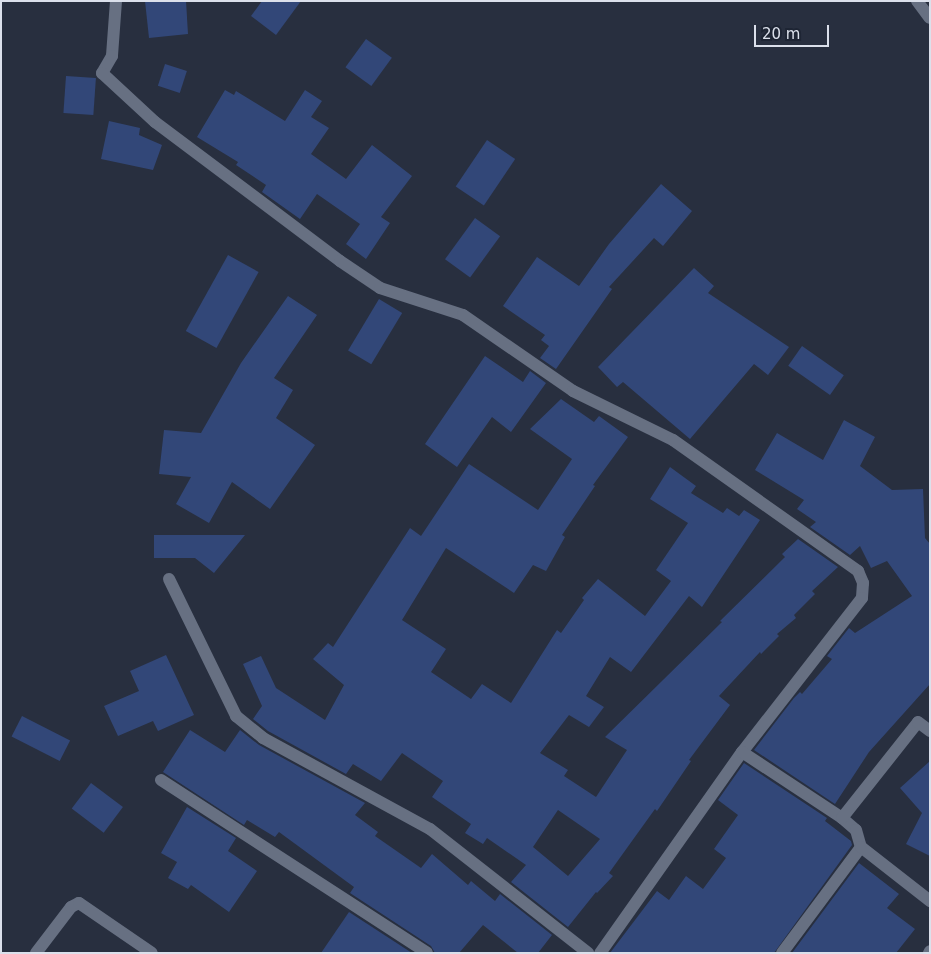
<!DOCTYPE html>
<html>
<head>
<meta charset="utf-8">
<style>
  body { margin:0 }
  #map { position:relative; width:931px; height:954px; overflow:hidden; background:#282f3f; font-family:"DejaVu Sans",sans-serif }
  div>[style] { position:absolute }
  .building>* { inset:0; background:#324778; transform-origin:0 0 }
  .street>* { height:12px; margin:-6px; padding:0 6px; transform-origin:6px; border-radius:6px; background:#677082 }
  .secondary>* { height:12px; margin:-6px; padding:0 6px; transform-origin:6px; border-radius:6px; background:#677082 }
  span { translate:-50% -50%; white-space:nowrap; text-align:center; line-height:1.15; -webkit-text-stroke:4px #1e2534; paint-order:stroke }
  .frame { position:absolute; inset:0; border:2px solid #dbe0eb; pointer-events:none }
  .scale { position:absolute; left:754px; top:25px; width:75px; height:22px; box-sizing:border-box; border:2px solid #dbe0eb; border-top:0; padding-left:6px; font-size:15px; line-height:18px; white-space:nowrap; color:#dbe0eb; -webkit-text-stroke:4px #1e2534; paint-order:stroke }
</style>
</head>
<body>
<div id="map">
  <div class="building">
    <i style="clip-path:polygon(145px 1px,186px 1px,188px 34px,149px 38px)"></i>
    <i style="clip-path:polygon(262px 1px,301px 1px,276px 35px,251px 16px)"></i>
    <i style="left:366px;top:39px;width:32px;height:35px;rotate:36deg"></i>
    <i style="left:165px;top:64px;width:23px;height:23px;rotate:18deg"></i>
    <i style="left:66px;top:76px;width:30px;height:37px;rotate:4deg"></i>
    <i style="clip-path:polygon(225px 90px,234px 95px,236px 91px,285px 121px,305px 90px,322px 101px,311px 117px,329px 128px,311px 154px,346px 179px,372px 145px,412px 176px,381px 217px,390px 223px,366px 259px,346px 244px,360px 224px,317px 194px,300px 219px,262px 192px,266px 185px,236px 165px,238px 162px,197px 137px)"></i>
    <i style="clip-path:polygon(109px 121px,140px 128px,139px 135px,162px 145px,153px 170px,101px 159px)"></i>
    <i style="left:487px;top:140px;width:34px;height:56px;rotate:34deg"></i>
    <i style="clip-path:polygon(661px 184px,692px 211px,663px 246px,654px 238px,609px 287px,612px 289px,556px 369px,540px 358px,549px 346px,541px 340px,545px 335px,503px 306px,537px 257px,579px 286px,609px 244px)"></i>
    <i style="left:475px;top:218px;width:31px;height:51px;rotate:36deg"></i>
    <i style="left:228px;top:255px;width:35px;height:87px;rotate:29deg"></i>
    <i style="clip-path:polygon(694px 268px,714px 286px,708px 293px,789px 347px,768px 375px,754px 364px,690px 439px,623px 382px,617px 387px,598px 367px)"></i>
    <i style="clip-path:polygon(288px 296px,317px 315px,274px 378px,293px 390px,276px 418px,315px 445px,270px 509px,232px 482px,209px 523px,176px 504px,191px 477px,159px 474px,164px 430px,201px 433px,241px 363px)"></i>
    <i style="left:379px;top:299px;width:27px;height:60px;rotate:31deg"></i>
    <i style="left:802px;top:346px;width:51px;height:24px;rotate:35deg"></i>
    <i style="clip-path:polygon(485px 356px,523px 382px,530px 371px,546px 383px,511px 432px,492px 417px,457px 467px,425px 444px)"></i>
    <i style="clip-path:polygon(evenodd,561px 399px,594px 422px,599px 416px,628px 437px,593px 485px,595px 486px,562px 535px,565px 537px,546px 571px,533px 565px,514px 593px,446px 548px,402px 620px,446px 649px,431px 672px,471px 699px,482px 684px,511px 703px,557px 630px,561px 633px,584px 600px,582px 598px,598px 579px,645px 616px,671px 581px,656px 570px,688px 523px,650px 499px,670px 467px,696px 486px,691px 493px,723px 513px,727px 508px,739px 516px,744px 510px,760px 520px,702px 607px,689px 596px,631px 672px,610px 657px,586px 696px,604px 707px,589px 727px,569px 715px,540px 753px,568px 770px,564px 776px,596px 797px,627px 750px,605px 737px,722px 622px,720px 621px,785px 557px,782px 554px,798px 539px,838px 567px,812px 591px,815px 594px,794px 615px,796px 618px,777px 634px,779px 636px,761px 654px,760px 652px,719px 696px,730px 705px,689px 760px,691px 761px,657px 811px,655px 809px,609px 873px,613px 876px,597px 893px,596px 892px,568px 927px,511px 882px,526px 865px,487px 838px,483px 844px,465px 833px,471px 824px,432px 797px,443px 781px,402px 753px,381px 781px,353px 764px,346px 774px,268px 731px,253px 719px,262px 706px,243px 664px,261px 656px,276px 688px,325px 720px,344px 685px,313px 659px,328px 643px,333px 647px,410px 528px,421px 536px,469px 464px,538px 510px,572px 459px,530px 429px,561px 399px,558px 810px,600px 839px,568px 876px,533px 847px,558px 810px)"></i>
    <i style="clip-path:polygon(844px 420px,875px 437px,860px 466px,892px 490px,923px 489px,925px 538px,930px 544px,930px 684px,869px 752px,835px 804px,754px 750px,794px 698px,800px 692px,802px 694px,832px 659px,827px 656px,849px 628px,855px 633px,912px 596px,887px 561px,871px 568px,860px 546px,850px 555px,810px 527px,816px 522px,797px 509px,804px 500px,755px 470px,777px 433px,823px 460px)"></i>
    <i style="clip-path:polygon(154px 535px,245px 535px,214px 573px,195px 558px,154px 558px)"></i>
    <i style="clip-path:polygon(166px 655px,194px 715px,158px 731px,153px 721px,118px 736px,104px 706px,139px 691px,130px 671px)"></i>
    <i style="left:22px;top:716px;width:54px;height:23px;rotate:27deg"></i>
    <i style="clip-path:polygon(190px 730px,225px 752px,240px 730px,259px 745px,365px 803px,355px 815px,378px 832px,375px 836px,421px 868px,432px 854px,468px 885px,471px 881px,495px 901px,500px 894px,552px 935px,538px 953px,518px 953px,483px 925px,459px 953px,435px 953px,431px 946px,350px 893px,354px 887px,279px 832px,275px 837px,247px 820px,244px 825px,163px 772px)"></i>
    <i style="clip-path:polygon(930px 761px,930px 856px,906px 844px,922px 813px,900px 788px)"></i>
    <i style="clip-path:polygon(744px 763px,827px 818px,825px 821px,851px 841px,852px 845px,774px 953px,610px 953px,657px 891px,669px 900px,686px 876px,703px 889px,726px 858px,714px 849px,738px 815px,718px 800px)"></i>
    <i style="left:91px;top:783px;width:40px;height:32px;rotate:37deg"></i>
    <i style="clip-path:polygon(187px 807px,236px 838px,228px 851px,257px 871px,229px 912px,191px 885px,188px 889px,168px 878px,177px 862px,161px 853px)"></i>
    <i style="clip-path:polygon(859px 863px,899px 894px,887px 908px,915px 929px,896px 953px,792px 953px)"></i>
    <i style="clip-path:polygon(349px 912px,412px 953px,321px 953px)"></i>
  </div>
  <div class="street">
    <i style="left:116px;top:1px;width:55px;rotate:94.2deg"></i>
    <i style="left:112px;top:56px;width:20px;rotate:120deg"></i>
    <i style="left:102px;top:73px;width:72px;rotate:42.8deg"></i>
    <i style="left:155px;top:122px;width:231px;rotate:36.9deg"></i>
    <i style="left:340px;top:261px;width:48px;rotate:34deg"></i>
    <i style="left:380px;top:288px;width:87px;rotate:18deg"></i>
    <i style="left:463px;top:315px;width:134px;rotate:34.6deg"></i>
    <i style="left:573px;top:391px;width:111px;rotate:26.1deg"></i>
    <i style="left:673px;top:440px;width:227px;rotate:35.3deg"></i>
    <i style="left:858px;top:571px;width:13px;rotate:67deg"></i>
    <i style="left:863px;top:583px;width:15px;rotate:94deg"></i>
    <i style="left:862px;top:598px;width:195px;rotate:127.9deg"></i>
    <i style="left:742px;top:752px;width:246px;rotate:125.2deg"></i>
    <i style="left:169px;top:579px;width:153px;rotate:63.9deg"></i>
    <i style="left:236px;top:716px;width:35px;rotate:39deg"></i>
    <i style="left:263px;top:738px;width:190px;rotate:28.6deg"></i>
    <i style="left:430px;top:829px;width:201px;rotate:38.1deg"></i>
    <i style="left:742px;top:752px;width:120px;rotate:33.4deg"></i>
    <i style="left:842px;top:818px;width:18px;rotate:41deg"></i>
    <i style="left:856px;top:830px;width:18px;rotate:74deg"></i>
    <i style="left:861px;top:847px;width:132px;rotate:126.7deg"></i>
    <i style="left:161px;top:780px;width:317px;rotate:33deg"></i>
    <i style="left:842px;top:818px;width:122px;rotate:-51.6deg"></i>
    <i style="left:918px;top:722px;width:15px;rotate:37deg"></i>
    <i style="left:861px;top:847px;width:88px;rotate:38deg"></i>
    <i style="left:36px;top:953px;width:58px;rotate:-52.7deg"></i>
    <i style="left:71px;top:907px;width:9px;rotate:-27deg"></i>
    <i style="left:79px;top:903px;width:88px;rotate:34.4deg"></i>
    <i style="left:929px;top:953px;width:2px;rotate:-63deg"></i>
  </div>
  <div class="secondary">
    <i style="left:917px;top:1px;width:21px;rotate:53deg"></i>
  </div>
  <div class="frame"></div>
  <div class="scale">20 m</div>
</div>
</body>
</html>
